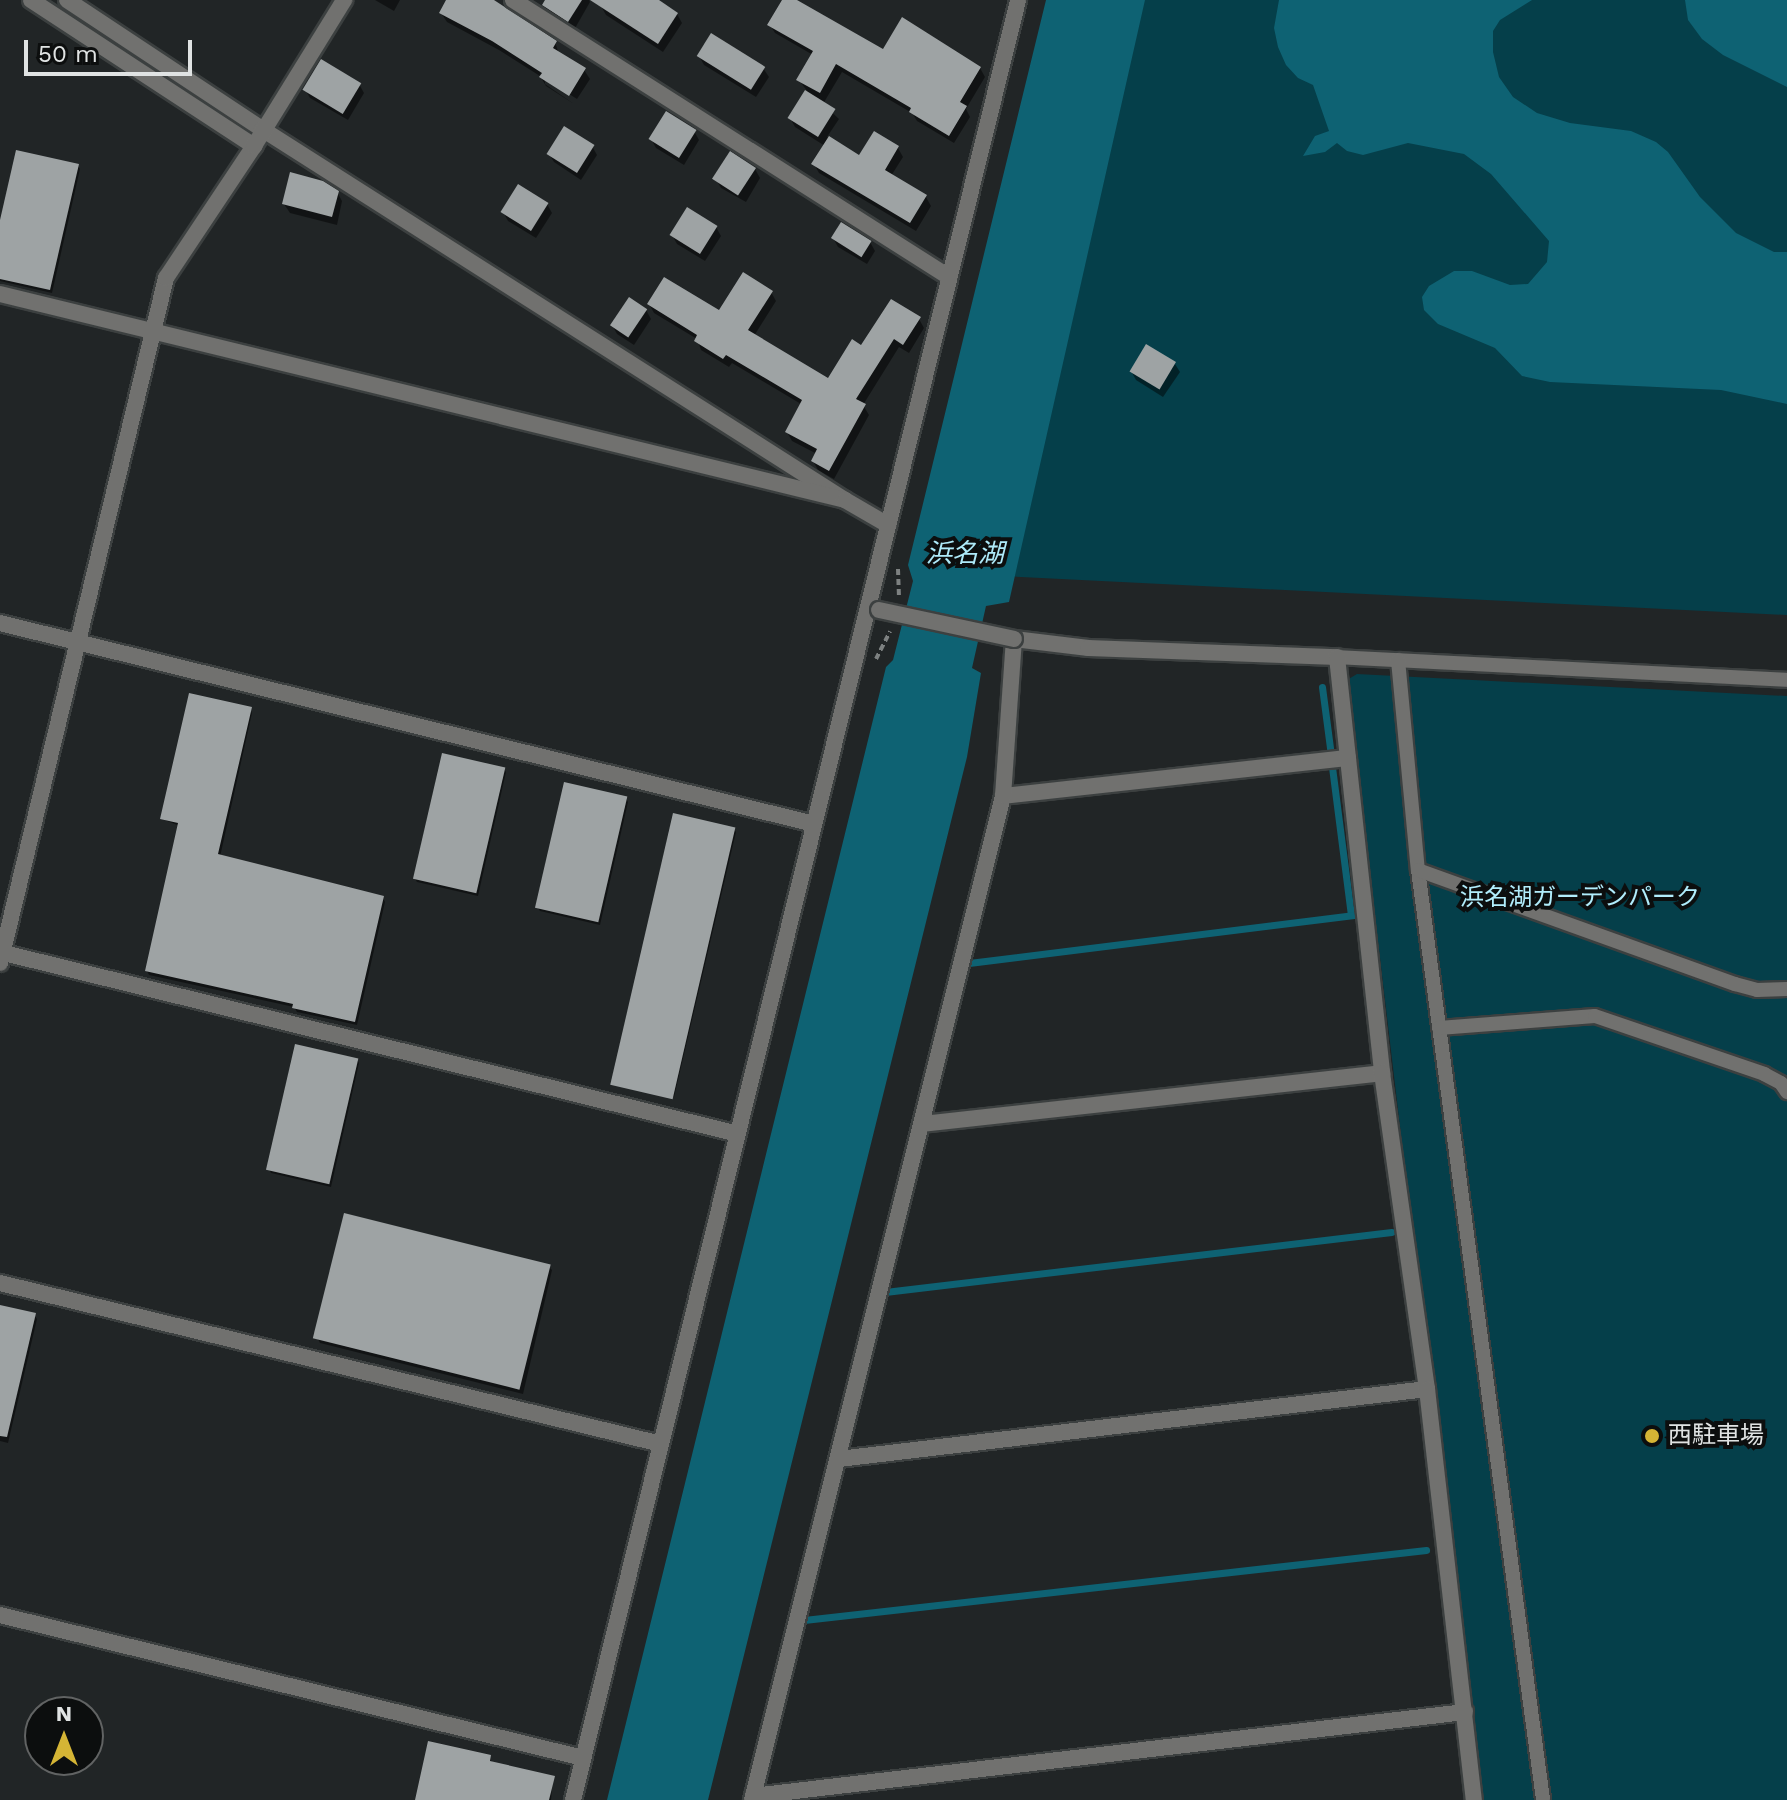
<!DOCTYPE html>
<html>
<head>
<meta charset="utf-8">
<style>
  body { margin:0 }
  #map { position:relative; width:1787px; height:1800px; overflow:hidden; background:#212526; font-family:"Work Sans","Noto Sans JP",sans-serif }
  div>[style] { position:absolute }
  .green>* { inset:0; background:#053f4a }
  .water>* { inset:0; background:#0e6273 }
  .shadow>* { inset:0; background:#0007 }
  .stream>* { height:7px; margin:-3.5px; padding:0 3.5px; transform-origin:3.5px; border-radius:3.5px; background:#0e6273 }
  .building>* { inset:0; background:#9ea3a4; transform-origin:0 0 }
  .path>* { height:4px; margin-top:-2px; transform-origin:0; background:repeating-linear-gradient(90deg,#7d8181 0 6px,transparent 0 10px) }
  .roads { filter:drop-shadow(2px 0 #3c4040) drop-shadow(-2px 0 #3c4040) drop-shadow(0 2px #3c4040) drop-shadow(0 -2px #3c4040) }
  .service>* { height:14px; margin:-7px; padding:0 7px; transform-origin:7px; border-radius:7px; background:#71716f }
  .minor>* { height:16px; margin:-8px; padding:0 8px; transform-origin:8px; border-radius:8px; background:#71716f }
  .tertiary>* { height:16px; margin:-8px; padding:0 8px; transform-origin:8px; border-radius:8px; background:#71716f }
  .bridges { filter:drop-shadow(2px 0 #3c4040) drop-shadow(-2px 0 #3c4040) drop-shadow(0 2px #3c4040) drop-shadow(0 -2px #3c4040) }
  .minor-bridge>* { height:16px; margin:-8px; padding:0 8px; transform-origin:8px; border-radius:8px; background:#71716f }
  .dots>* { width:22px; height:22px; translate:-50% -50%; box-sizing:border-box; border:4px solid #0c0e0e; border-radius:50% }
  span { translate:-50% -50%; white-space:nowrap; text-align:center; line-height:1.15; -webkit-text-stroke:8px #0c0e0e; paint-order:stroke }
  .park-label { font-size:24px; color:#b1edfc }
  .poi-label { font-size:24px; color:#e0e3e3 }
  .left { translate:0 -50%; text-align:left }
  .water-label { font-size:26px; color:#aeeaf9; font-style:italic }
  .north { position:absolute; left:24px; top:1696px; width:80px; height:80px; box-sizing:border-box; background:#0c0e0e; border:2px solid #616363; border-radius:50%; rotate:0deg; font-size:22px; font-weight:700; line-height:32px; text-align:center; color:#e0e3e3 }
  .north::after { content:''; display:block; margin:auto; width:28px; height:36px; background:#d5b535; clip-path:polygon(50% 0,100% 100%,50% 72%,0 100%) }
  .scale { position:absolute; left:24px; top:40px; width:168px; height:36px; box-sizing:border-box; border:4px solid #e0e3e3; border-top:0; padding-left:10px; font-size:24px; line-height:28px; white-space:nowrap; color:#e0e3e3; -webkit-text-stroke:6px #0c0e0e; paint-order:stroke }
</style>
</head>
<body>
<div id="map">
  <div class="green">
    <i style="clip-path:polygon(1109px 0,1787px 0,1787px 615px,983px 575px)"></i>
    <i style="clip-path:polygon(1357px 674px,1787px 696px,1787px 1800px,1480px 1800px,1347px 680px)"></i>
  </div>
  <div class="water">
    <i style="clip-path:polygon(1046px 0,1145px 0,1009px 602px,986px 606px,972px 668px,981px 673px,967px 757px,708px 1800px,607px 1800px,886px 667px,893px 660px,913px 581px,908px 565px)"></i>
    <i style="clip-path:polygon(1279px 0,1532px 0,1500px 20px,1493px 31px,1493px 52px,1499px 77px,1513px 97px,1537px 113px,1570px 123px,1631px 131px,1656px 142px,1668px 152px,1700px 197px,1736px 233px,1774px 252px,1787px 252px,1787px 404px,1721px 390px,1550px 382px,1522px 376px,1495px 348px,1438px 324px,1424px 310px,1422px 297px,1429px 286px,1454px 271px,1472px 271px,1510px 285px,1528px 284px,1547px 262px,1549px 241px,1491px 174px,1464px 154px,1408px 143px,1363px 155px,1347px 151px,1337px 143px,1325px 152px,1303px 156px,1315px 136px,1329px 131px,1313px 85px,1298px 78px,1286px 65px,1278px 47px,1274px 28px)"></i>
    <i style="clip-path:polygon(1685px 0,1787px 0,1787px 87px,1723px 55px,1702px 39px,1688px 20px)"></i>
  </div>
  <div class="shadow">
    <i style="clip-path:polygon(375px 0,400px 0,394px 11px)"></i>
    <i style="clip-path:polygon(448px 0,490px 0,555px 42px,559px 54px,584px 70px,590px 79px,577px 99px,545px 79px,545px 84px,574px 104px,546px 86px,540px 76px,499px 50px,447px 22px,441px 13px)"></i>
    <i style="clip-path:polygon(547px 0,589px 0,590px 2px,574px 30px,549px 14px,544px 5px)"></i>
    <i style="clip-path:polygon(604px 0,655px 0,677px 14px,682px 23px,663px 52px,606px 15px,601px 6px)"></i>
    <i style="clip-path:polygon(784px 0,793px 0,884px 52px,980px 68px,985px 77px,966px 109px,970px 117px,954px 143px,917px 121px,912px 113px,842px 72px,823px 104px,839px 119px,827px 137px,860px 158px,898px 148px,903px 157px,891px 176px,926px 197px,931px 206px,916px 231px,819px 173px,814px 164px,825px 146px,795px 127px,790px 118px,807px 91px,799px 80px,813px 55px,775px 33px,770px 25px)"></i>
    <i style="clip-path:polygon(699px 56px,763px 68px,769px 77px,756px 97px,704px 65px)"></i>
    <i style="clip-path:polygon(359px 84px,364px 93px,348px 120px,310px 98px,305px 89px)"></i>
    <i style="clip-path:polygon(694px 131px,699px 140px,684px 165px,656px 148px,651px 139px)"></i>
    <i style="clip-path:polygon(592px 146px,597px 155px,581px 180px,554px 162px,549px 154px)"></i>
    <i style="clip-path:polygon(78px 166px,80px 169px,52px 293px,0 281px,0 229px)"></i>
    <i style="clip-path:polygon(755px 169px,760px 178px,746px 202px,721px 188px,716px 179px)"></i>
    <i style="clip-path:polygon(337px 192px,342px 201px,337px 225px,290px 213px,284px 204px)"></i>
    <i style="clip-path:polygon(547px 204px,552px 213px,536px 238px,508px 221px,503px 212px)"></i>
    <i style="clip-path:polygon(716px 227px,721px 236px,705px 261px,677px 244px,672px 235px)"></i>
    <i style="clip-path:polygon(833px 238px,870px 242px,875px 251px,867px 264px,838px 247px)"></i>
    <i style="clip-path:polygon(771px 292px,776px 301px,754px 336px,828px 380px,862px 348px,919px 319px,924px 328px,909px 353px,899px 347px,863px 405px,869px 415px,834px 479px,818px 470px,813px 461px,817px 454px,792px 441px,787px 432px,801px 404px,732px 363px,729px 367px,701px 350px,697px 339px,654px 313px,649px 304px,719px 313px)"></i>
    <i style="clip-path:polygon(646px 310px,651px 319px,634px 345px,617px 334px,612px 325px)"></i>
    <i style="clip-path:polygon(1175px 364px,1180px 372px,1163px 397px,1136px 380px,1131px 371px)"></i>
    <i style="clip-path:polygon(250px 709px,252px 713px,220px 857px,383px 898px,385px 902px,357px 1025px,297px 1012px,294px 1007px,149px 975px,147px 971px,180px 826px,162px 819px)"></i>
    <i style="clip-path:polygon(504px 769px,506px 772px,478px 896px,417px 882px,415px 879px)"></i>
    <i style="clip-path:polygon(626px 798px,628px 802px,600px 925px,540px 911px,538px 908px)"></i>
    <i style="clip-path:polygon(734px 829px,736px 832px,674px 1097px,611px 1083px)"></i>
    <i style="clip-path:polygon(357px 1059px,359px 1063px,331px 1187px,271px 1173px,269px 1169px)"></i>
    <i style="clip-path:polygon(549px 1267px,552px 1270px,523px 1394px,320px 1343px,318px 1339px)"></i>
    <i style="clip-path:polygon(0 1307px,34px 1315px,37px 1319px,8px 1443px,0 1441px)"></i>
    <i style="clip-path:polygon(490px 1757px,492px 1763px,553px 1777px,551px 1800px,417px 1800px)"></i>
  </div>
  <div class="stream">
    <i style="left:1322px;top:687px;width:62px;rotate:82.5deg"></i>
    <i style="left:1332px;top:767px;width:149px;rotate:82.7deg"></i>
    <i style="left:969px;top:963px;width:390px;rotate:-7.1deg"></i>
    <i style="left:885px;top:1292px;width:510px;rotate:-6.76deg"></i>
    <i style="left:804px;top:1620px;width:626px;rotate:-6.42deg"></i>
  </div>
  <div class="building">
    <i style="clip-path:polygon(446px 0,494px 0,557px 41px,553px 48px,586px 68px,569px 96px,539px 77px,542px 73px,492px 41px,439px 13px)"></i>
    <i style="clip-path:polygon(545px 0,582px 0,568px 22px,542px 5px)"></i>
    <i style="clip-path:polygon(590px 0,659px 0,678px 13px,658px 44px)"></i>
    <i style="clip-path:polygon(782px 0,797px 0,883px 49px,902px 17px,981px 67px,960px 102px,967px 106px,949px 136px,909px 112px,911px 108px,836px 64px,820px 93px,796px 80px,813px 51px,767px 25px)"></i>
    <i style="left:711px;top:33px;width:64px;height:27px;rotate:32deg"></i>
    <i style="left:321px;top:59px;width:47px;height:36px;rotate:31deg"></i>
    <i style="left:805px;top:90px;width:36px;height:33px;rotate:32deg"></i>
    <i style="left:666px;top:111px;width:36px;height:33px;rotate:32deg"></i>
    <i style="left:564px;top:126px;width:36px;height:33px;rotate:32deg"></i>
    <i style="clip-path:polygon(874px 131px,899px 146px,885px 170px,927px 195px,910px 223px,811px 164px,829px 136px,859px 155px)"></i>
    <i style="clip-path:polygon(16px 150px,79px 164px,50px 290px,0 279px,0 220px)"></i>
    <i style="left:730px;top:151px;width:31px;height:33px;rotate:33deg"></i>
    <i style="clip-path:polygon(290px 172px,323px 181px,339px 191px,332px 217px,282px 204px)"></i>
    <i style="left:518px;top:184px;width:36px;height:33px;rotate:32deg"></i>
    <i style="left:687px;top:207px;width:36px;height:33px;rotate:32deg"></i>
    <i style="left:841px;top:222px;width:36px;height:19px;rotate:32deg"></i>
    <i style="clip-path:polygon(743px 272px,773px 291px,748px 330px,828px 378px,852px 339px,861px 345px,891px 299px,921px 317px,903px 345px,894px 339px,856px 399px,866px 404px,829px 471px,811px 461px,817px 449px,785px 432px,802px 400px,726px 355px,723px 359px,694px 341px,697px 335px,647px 304px,664px 277px,719px 310px)"></i>
    <i style="left:629px;top:297px;width:22px;height:34px;rotate:34deg"></i>
    <i style="left:1146px;top:344px;width:35px;height:32px;rotate:31deg"></i>
    <i style="clip-path:polygon(189px 693px,252px 707px,218px 854px,384px 896px,355px 1022px,292px 1008px,293px 1004px,145px 971px,178px 823px,160px 819px)"></i>
    <i style="left:442px;top:753px;width:65px;height:129px;rotate:13deg"></i>
    <i style="left:564px;top:782px;width:65px;height:129px;rotate:13deg"></i>
    <i style="left:673px;top:813px;width:64px;height:279px;rotate:13deg"></i>
    <i style="left:295px;top:1044px;width:65px;height:129px;rotate:13deg"></i>
    <i style="left:344px;top:1213px;width:213px;height:129px;rotate:14deg"></i>
    <i style="clip-path:polygon(0 1305px,36px 1313px,7px 1437px,0 1436px)"></i>
    <i style="clip-path:polygon(428px 1741px,491px 1755px,490px 1761px,555px 1776px,549px 1800px,415px 1800px)"></i>
  </div>
  <div class="path">
    <i style="left:898px;top:569px;width:27px;rotate:88deg"></i>
    <i style="left:876px;top:659px;width:31px;rotate:-63deg"></i>
  </div>
  <div class="roads">
    <div class="service">
      <i style="left:1337px;top:657px;width:451px;rotate:2.9deg"></i>
      <i style="left:1398px;top:660px;width:211px;rotate:84.6deg"></i>
      <i style="left:1418px;top:870px;width:938px;rotate:82.34deg"></i>
      <i style="left:1418px;top:870px;width:337px;rotate:19.8deg"></i>
      <i style="left:1735px;top:984px;width:23px;rotate:15deg"></i>
      <i style="left:1757px;top:990px;width:30px;rotate:-2deg"></i>
      <i style="left:1439px;top:1028px;width:156px;rotate:-4.4deg"></i>
      <i style="left:1595px;top:1016px;width:179px;rotate:18.9deg"></i>
      <i style="left:1764px;top:1074px;width:19px;rotate:28deg"></i>
      <i style="left:1781px;top:1083px;width:11px;rotate:56deg"></i>
    </div>
    <div class="minor">
      <i style="left:31px;top:0;width:267px;rotate:33.2deg"></i>
      <i style="left:67px;top:0;width:234px;rotate:33.5deg"></i>
      <i style="left:262px;top:129px;width:691px;rotate:32.47deg"></i>
      <i style="left:513px;top:0;width:517px;rotate:32.43deg"></i>
      <i style="left:0;top:294px;width:870px;rotate:13.7deg"></i>
      <i style="left:845px;top:500px;width:50px;rotate:30.2deg"></i>
      <i style="left:0;top:623px;width:838px;rotate:13.87deg"></i>
      <i style="left:1003px;top:796px;width:347px;rotate:-6.3deg"></i>
      <i style="left:0;top:952px;width:760px;rotate:13.85deg"></i>
      <i style="left:0;top:963px;width:705px;rotate:-76.38deg"></i>
      <i style="left:166px;top:278px;width:159px;rotate:-56.3deg"></i>
      <i style="left:254px;top:146px;width:172px;rotate:-58.3deg"></i>
      <i style="left:922px;top:1124px;width:463px;rotate:-6.3deg"></i>
      <i style="left:0;top:1283px;width:680px;rotate:13.69deg"></i>
      <i style="left:839px;top:1459px;width:592px;rotate:-6.79deg"></i>
      <i style="left:0;top:1615px;width:600px;rotate:13.78deg"></i>
      <i style="left:753px;top:1796px;width:717px;rotate:-6.73deg"></i>
      <i style="left:752px;top:1800px;width:1035px;rotate:-75.96deg"></i>
      <i style="left:1003px;top:796px;width:157px;rotate:-86deg"></i>
      <i style="left:1014px;top:639px;width:75px;rotate:6.9deg"></i>
      <i style="left:1088px;top:648px;width:249px;rotate:2.1deg"></i>
      <i style="left:1337px;top:657px;width:418px;rotate:83.8deg"></i>
      <i style="left:1382px;top:1073px;width:319px;rotate:81.9deg"></i>
      <i style="left:1427px;top:1389px;width:414px;rotate:83.5deg"></i>
    </div>
    <div class="tertiary">
      <i style="left:573px;top:1800px;width:1854px;rotate:-76.11deg"></i>
    </div>
  </div>
  <div class="bridges">
    <div class="minor-bridge">
      <i style="left:879px;top:610px;width:138px;rotate:12.1deg"></i>
    </div>
  </div>
  <div class="dots">
    <i style="left:1652px;top:1436px;background:#d5b535"></i>
  </div>
  <div class="park-label">
    <span style="left:1580px;top:898px">浜名湖ガーデンパーク</span>
  </div>
  <div class="poi-label">
    <span class="left" style="left:1668px;top:1436px">西駐車場</span>
  </div>
  <div class="water-label">
    <span style="left:965px;top:554px">浜名湖</span>
  </div>
  <div class="north">N</div>
  <div class="scale">50 m</div>
</div>
</body>
</html>
